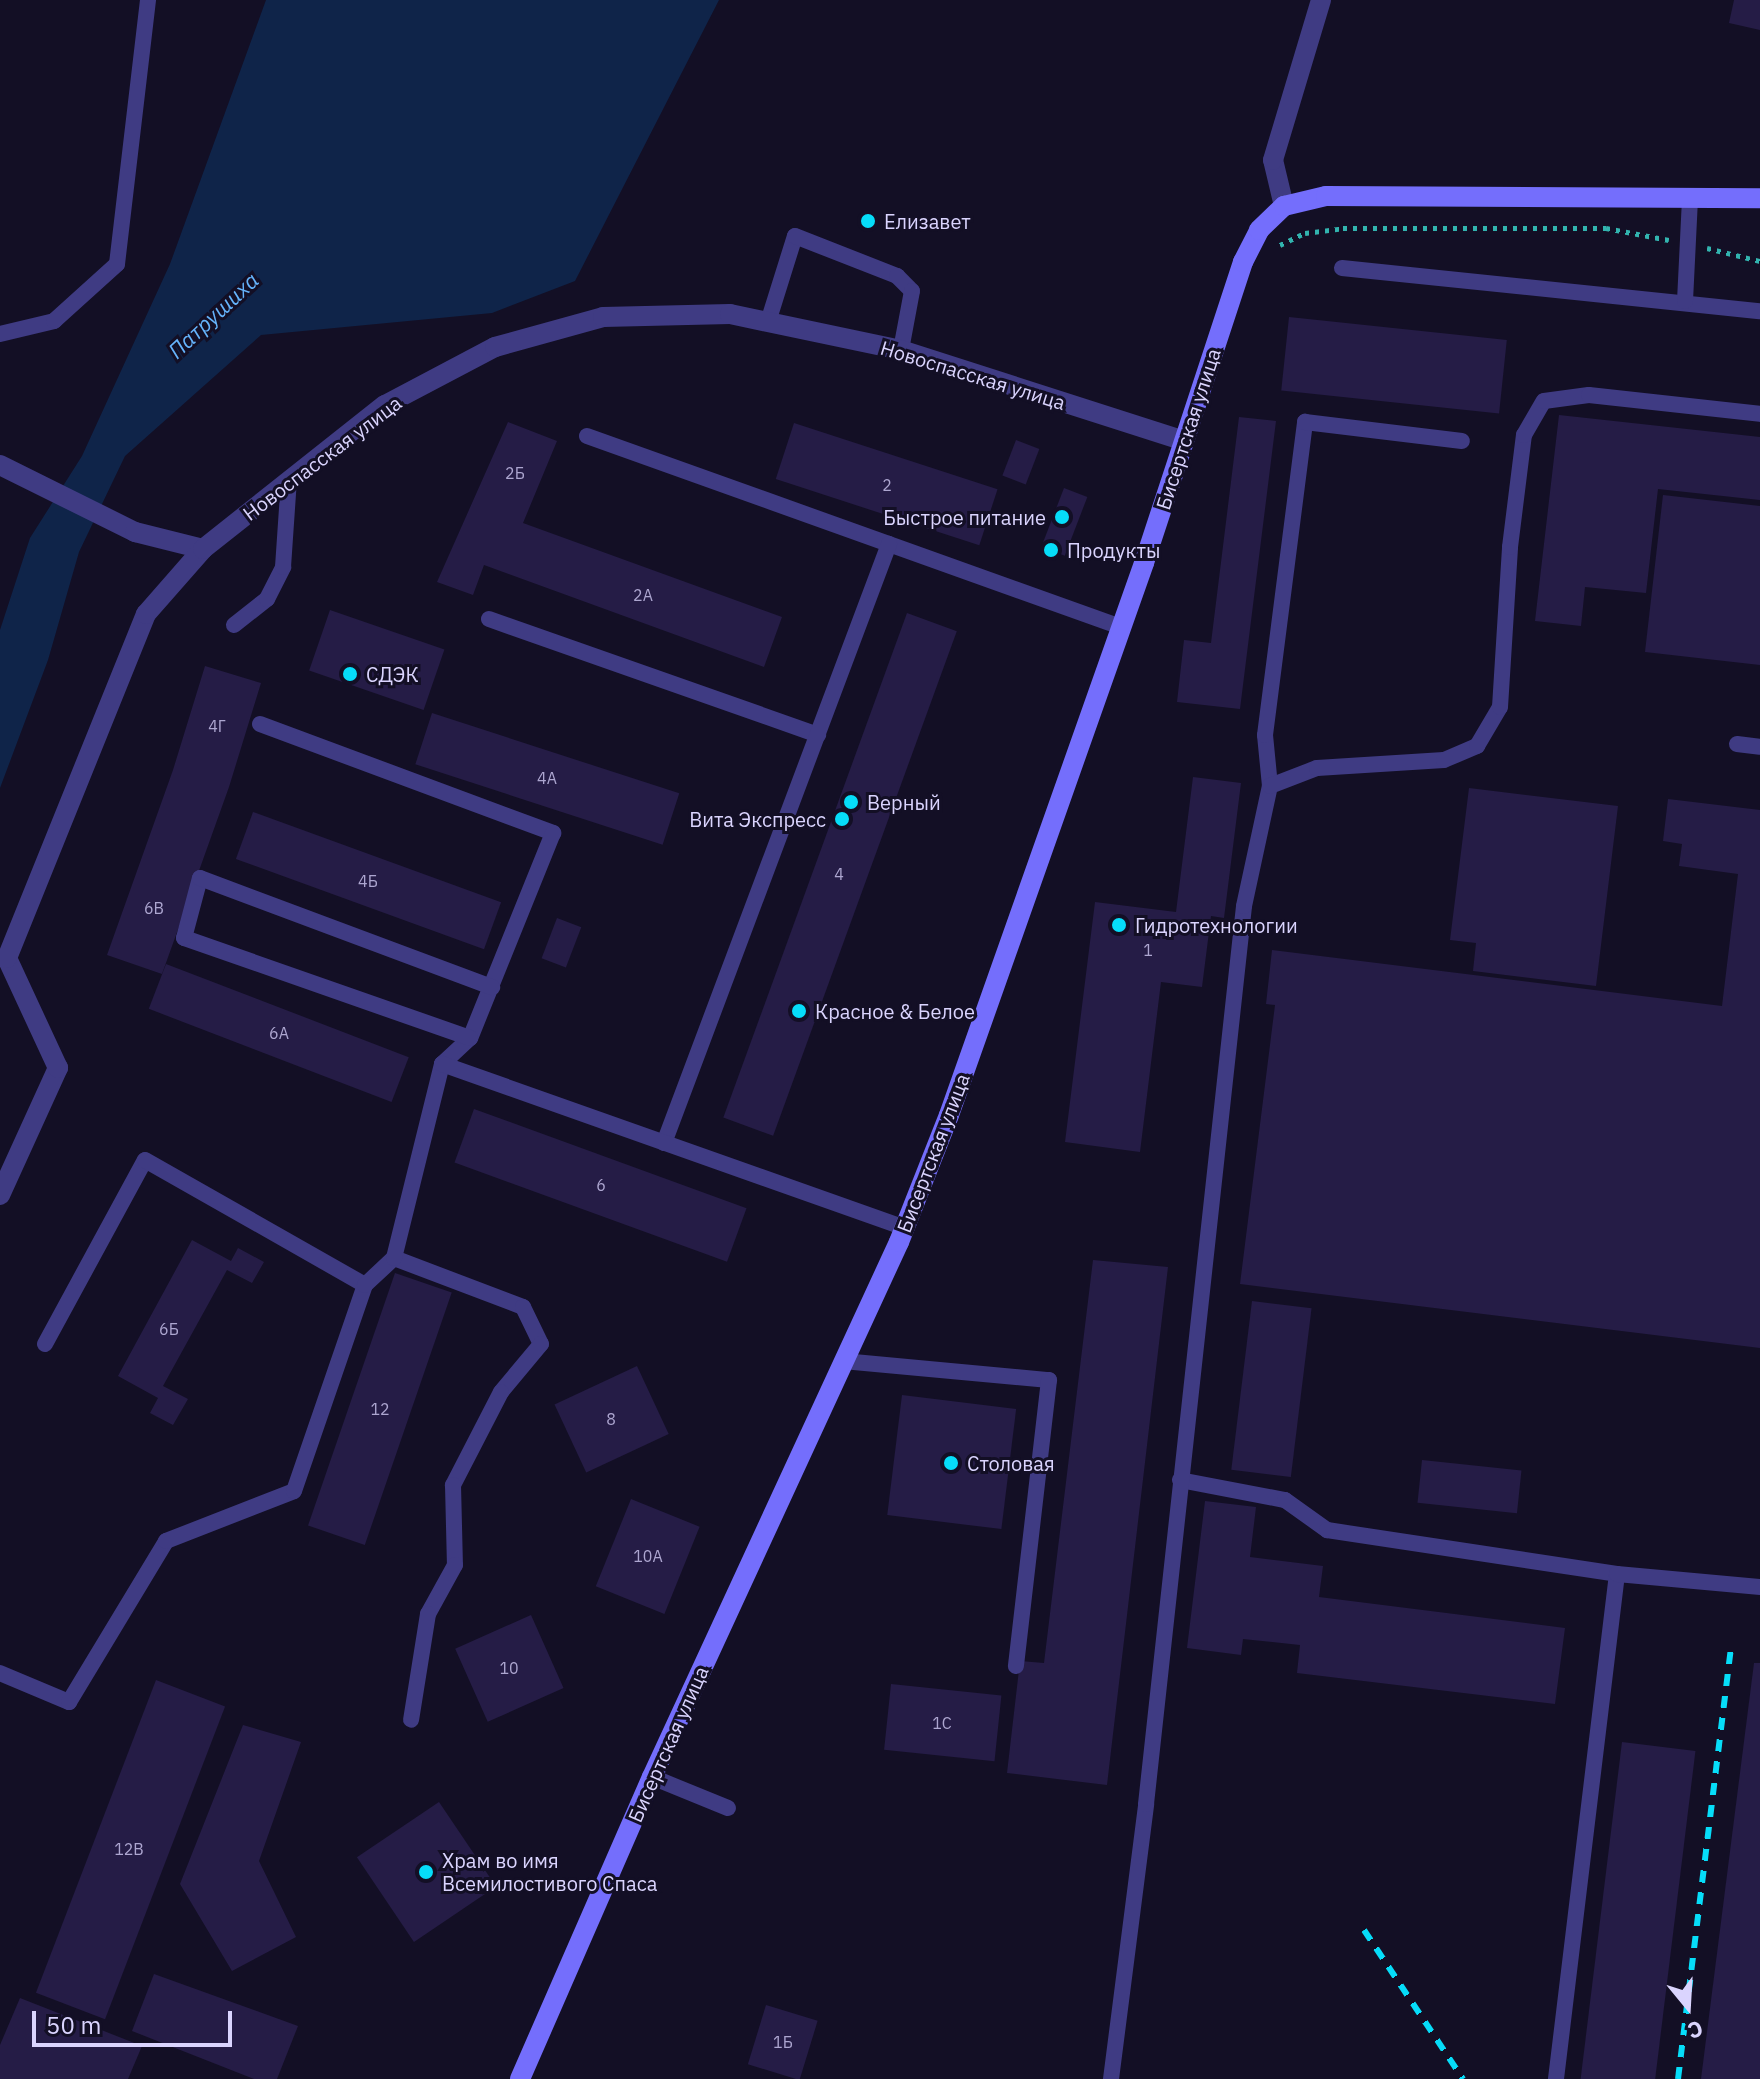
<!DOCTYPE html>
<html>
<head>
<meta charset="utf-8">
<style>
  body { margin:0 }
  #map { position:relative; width:1760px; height:2079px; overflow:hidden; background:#130f25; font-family:"IBM Plex Sans",sans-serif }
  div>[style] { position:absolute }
  .water>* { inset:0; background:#0f2449 }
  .building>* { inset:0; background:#251c46; transform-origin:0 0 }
  .path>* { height:5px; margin-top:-2.5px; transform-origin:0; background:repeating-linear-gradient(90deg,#32b4af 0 4px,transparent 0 10px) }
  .service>* { height:16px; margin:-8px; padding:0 8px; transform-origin:8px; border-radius:8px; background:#3f3b83 }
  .minor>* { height:20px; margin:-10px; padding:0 10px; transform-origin:10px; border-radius:10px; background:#3f3b83 }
  .secondary>* { height:20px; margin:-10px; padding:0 10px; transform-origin:10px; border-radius:10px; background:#746efc }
  .rail>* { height:6px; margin-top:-3px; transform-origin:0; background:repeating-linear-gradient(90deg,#06ddf9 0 12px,transparent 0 22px) }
  .dots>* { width:22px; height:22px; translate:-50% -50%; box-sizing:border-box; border:4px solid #130f25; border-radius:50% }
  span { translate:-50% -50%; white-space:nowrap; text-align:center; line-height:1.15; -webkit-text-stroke:6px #130f25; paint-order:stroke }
  .number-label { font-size:16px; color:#ada6d0 }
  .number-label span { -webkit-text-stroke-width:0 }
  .poi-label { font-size:20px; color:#dad4fe }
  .left { translate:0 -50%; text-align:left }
  .right { translate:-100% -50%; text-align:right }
  .street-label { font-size:20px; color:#dad4fe }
  .water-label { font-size:22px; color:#65b3fb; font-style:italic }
  .north { position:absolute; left:1648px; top:1967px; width:80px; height:80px; -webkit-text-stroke:6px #130f25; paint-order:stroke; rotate:162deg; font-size:22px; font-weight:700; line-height:32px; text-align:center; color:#dad4fe }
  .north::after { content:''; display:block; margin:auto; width:28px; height:36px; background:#dad4fe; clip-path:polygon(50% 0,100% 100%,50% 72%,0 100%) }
  .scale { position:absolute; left:32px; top:2011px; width:200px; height:36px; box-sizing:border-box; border:4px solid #dad4fe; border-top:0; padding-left:10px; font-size:24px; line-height:28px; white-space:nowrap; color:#dad4fe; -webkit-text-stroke:6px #130f25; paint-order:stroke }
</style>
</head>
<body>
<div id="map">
  <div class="water">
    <i style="clip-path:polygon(266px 0,719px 0,575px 281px,492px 313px,261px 335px,125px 456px,79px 552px,48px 660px,0 788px,0 630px,30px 538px,82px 456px,170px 264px)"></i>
  </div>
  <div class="building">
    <i style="clip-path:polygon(1734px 0,1760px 0,1760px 30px,1729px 23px)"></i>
    <i style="left:1289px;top:317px;width:219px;height:74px;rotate:6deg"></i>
    <i style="clip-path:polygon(1559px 415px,1760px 437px,1760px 500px,1658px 489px,1646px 593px,1585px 587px,1581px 626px,1535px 621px)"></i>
    <i style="clip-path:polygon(1239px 417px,1276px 421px,1240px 709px,1177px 702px,1184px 640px,1211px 643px)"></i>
    <i style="clip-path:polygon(508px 422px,557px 441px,523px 523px,782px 617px,764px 667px,484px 565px,473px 595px,437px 582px)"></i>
    <i style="left:794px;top:423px;width:214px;height:59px;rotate:18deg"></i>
    <i style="left:1016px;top:440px;width:25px;height:38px;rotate:21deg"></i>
    <i style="left:1064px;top:488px;width:25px;height:63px;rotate:21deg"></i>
    <i style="clip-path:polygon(1663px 495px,1760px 506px,1760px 665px,1645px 652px)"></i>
    <i style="left:330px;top:610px;width:121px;height:64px;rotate:19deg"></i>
    <i style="left:907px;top:613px;width:53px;height:537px;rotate:20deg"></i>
    <i style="clip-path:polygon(205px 666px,261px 683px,229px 787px,162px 974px,107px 955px,173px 770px)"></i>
    <i style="left:432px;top:713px;width:260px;height:54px;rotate:18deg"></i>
    <i style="clip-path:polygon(1193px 777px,1241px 783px,1224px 918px,1211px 916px,1202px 987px,1161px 982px,1140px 1152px,1065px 1142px,1095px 902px,1176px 912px)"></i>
    <i style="clip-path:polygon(1469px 788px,1618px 806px,1596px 986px,1473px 971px,1476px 943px,1450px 940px)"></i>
    <i style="clip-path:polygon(1668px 799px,1760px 810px,1760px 1348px,1240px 1284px,1275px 1005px,1266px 1004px,1272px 950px,1722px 1006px,1738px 874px,1679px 866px,1682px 844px,1663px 841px)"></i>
    <i style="left:253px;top:812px;width:264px;height:50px;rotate:20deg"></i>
    <i style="left:557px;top:918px;width:26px;height:43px;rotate:21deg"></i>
    <i style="left:166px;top:964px;width:260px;height:48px;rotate:21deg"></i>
    <i style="left:474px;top:1109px;width:290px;height:57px;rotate:20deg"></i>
    <i style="clip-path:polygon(192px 1240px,231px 1261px,238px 1248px,264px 1262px,252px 1283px,227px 1270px,163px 1386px,188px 1399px,173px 1425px,150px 1413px,158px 1398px,118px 1376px)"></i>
    <i style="clip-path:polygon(1093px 1260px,1168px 1267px,1107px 1785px,1007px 1773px,1020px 1661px,1044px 1663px)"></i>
    <i style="left:395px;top:1273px;width:60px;height:267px;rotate:19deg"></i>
    <i style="left:1252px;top:1301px;width:60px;height:170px;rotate:7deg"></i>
    <i style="left:637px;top:1366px;width:75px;height:91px;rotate:65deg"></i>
    <i style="left:902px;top:1395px;width:115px;height:121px;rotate:7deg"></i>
    <i style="left:1422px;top:1460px;width:100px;height:43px;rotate:6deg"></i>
    <i style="left:631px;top:1499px;width:74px;height:94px;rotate:22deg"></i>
    <i style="clip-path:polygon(1205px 1501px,1256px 1507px,1250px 1557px,1323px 1566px,1319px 1597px,1565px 1628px,1555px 1704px,1297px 1673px,1300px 1645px,1243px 1639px,1241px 1655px,1187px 1648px)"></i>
    <i style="left:531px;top:1615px;width:80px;height:83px;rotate:66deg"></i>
    <i style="clip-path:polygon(1754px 1663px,1760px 1663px,1760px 2079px,1701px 2079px)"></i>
    <i style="left:156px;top:1680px;width:74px;height:335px;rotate:21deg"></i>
    <i style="left:891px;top:1684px;width:111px;height:66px;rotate:6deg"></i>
    <i style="clip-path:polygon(243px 1725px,301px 1742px,259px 1861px,296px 1937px,232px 1971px,180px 1884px)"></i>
    <i style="left:1622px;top:1742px;width:74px;height:340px;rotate:7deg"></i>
    <i style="left:439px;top:1802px;width:102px;height:99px;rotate:56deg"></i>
    <i style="clip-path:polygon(154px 1974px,298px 2026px,277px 2079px,254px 2079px,132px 2031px)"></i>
    <i style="clip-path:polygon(20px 1998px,142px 2046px,128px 2079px,0 2079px,0 2045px)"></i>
    <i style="left:766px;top:2005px;width:54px;height:62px;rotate:17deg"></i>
  </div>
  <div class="path">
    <i style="left:1280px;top:245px;width:28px;rotate:-26deg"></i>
    <i style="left:1305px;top:233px;width:38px;rotate:-7deg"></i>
    <i style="left:1343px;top:228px;width:263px"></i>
    <i style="left:1606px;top:228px;width:64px;rotate:10.8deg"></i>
    <i style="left:1707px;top:248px;width:55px;rotate:13.8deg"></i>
  </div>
  <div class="service">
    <i style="left:1342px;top:268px;width:420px;rotate:5.9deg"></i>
    <i style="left:1685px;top:301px;width:102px;rotate:-87.2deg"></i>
    <i style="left:768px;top:322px;width:90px;rotate:-72.6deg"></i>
    <i style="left:795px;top:236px;width:110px;rotate:21.4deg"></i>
    <i style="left:897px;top:276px;width:21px;rotate:45deg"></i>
    <i style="left:912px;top:291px;width:60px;rotate:100.6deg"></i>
    <i style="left:0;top:334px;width:56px;rotate:-13.5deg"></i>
    <i style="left:54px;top:321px;width:85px;rotate:-42.1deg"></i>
    <i style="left:117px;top:264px;width:266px;rotate:-83.3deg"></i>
    <i style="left:587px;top:436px;width:567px;rotate:19.68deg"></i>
    <i style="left:489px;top:619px;width:349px;rotate:19.4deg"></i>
    <i style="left:234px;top:625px;width:42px;rotate:-38.2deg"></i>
    <i style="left:267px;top:599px;width:36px;rotate:-63deg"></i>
    <i style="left:283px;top:567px;width:88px;rotate:-86.1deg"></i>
    <i style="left:260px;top:724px;width:313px;rotate:20.4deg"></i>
    <i style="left:553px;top:833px;width:221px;rotate:112deg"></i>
    <i style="left:470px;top:1038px;width:38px;rotate:137deg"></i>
    <i style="left:1737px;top:744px;width:23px;rotate:7deg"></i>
    <i style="left:1270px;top:786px;width:51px;rotate:-95.6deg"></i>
    <i style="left:1265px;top:735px;width:316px;rotate:-82.7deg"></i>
    <i style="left:1305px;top:422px;width:158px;rotate:6.9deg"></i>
    <i style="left:470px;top:1038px;width:303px;rotate:-160.7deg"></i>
    <i style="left:184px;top:938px;width:62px;rotate:-75.1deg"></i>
    <i style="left:200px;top:878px;width:312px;rotate:20.5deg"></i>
    <i style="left:664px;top:1143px;width:640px;rotate:-69.41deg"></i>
    <i style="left:394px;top:1258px;width:138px;rotate:20.8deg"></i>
    <i style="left:523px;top:1307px;width:41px;rotate:64.1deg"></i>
    <i style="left:541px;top:1344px;width:62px;rotate:129.8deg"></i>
    <i style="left:501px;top:1392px;width:105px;rotate:117.3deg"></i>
    <i style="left:453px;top:1485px;width:80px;rotate:88.6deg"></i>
    <i style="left:455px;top:1565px;width:56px;rotate:118.9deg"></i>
    <i style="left:428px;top:1614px;width:107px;rotate:99.1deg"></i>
    <i style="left:45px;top:1344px;width:209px;rotate:-61.5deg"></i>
    <i style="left:145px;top:1160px;width:253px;rotate:29.6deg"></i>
    <i style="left:843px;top:1361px;width:207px;rotate:5.3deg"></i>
    <i style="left:1049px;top:1380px;width:288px;rotate:96.6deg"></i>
    <i style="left:1180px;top:1480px;width:107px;rotate:10.8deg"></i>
    <i style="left:1285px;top:1500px;width:52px;rotate:35.5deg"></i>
    <i style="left:1327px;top:1530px;width:293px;rotate:8.6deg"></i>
    <i style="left:1617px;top:1574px;width:509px;rotate:96.89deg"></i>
    <i style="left:1617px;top:1574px;width:144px;rotate:5.2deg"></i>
    <i style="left:0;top:1673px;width:75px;rotate:22.8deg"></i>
    <i style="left:69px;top:1702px;width:188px;rotate:-58.9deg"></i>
    <i style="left:166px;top:1541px;width:137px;rotate:-21.3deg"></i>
    <i style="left:294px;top:1491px;width:218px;rotate:-71deg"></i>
    <i style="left:365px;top:1285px;width:40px;rotate:-43deg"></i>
    <i style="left:394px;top:1258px;width:200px;rotate:-76.1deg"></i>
    <i style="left:442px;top:1064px;width:490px;rotate:19.5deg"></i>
    <i style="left:652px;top:1777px;width:82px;rotate:22.2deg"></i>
    <i style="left:1111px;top:2079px;width:277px;rotate:-82.7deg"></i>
    <i style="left:1146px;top:1804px;width:903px;rotate:-83.77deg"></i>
    <i style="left:1244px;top:906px;width:123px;rotate:-77.8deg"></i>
    <i style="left:1270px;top:786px;width:50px;rotate:-21deg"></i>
    <i style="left:1317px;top:768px;width:127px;rotate:-3.6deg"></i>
    <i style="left:1444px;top:760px;width:36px;rotate:-23deg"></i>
    <i style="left:1477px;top:746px;width:45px;rotate:-59.5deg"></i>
    <i style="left:1500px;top:707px;width:160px;rotate:-86.4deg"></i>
    <i style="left:1510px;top:547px;width:113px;rotate:-82.9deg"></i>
    <i style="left:1524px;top:435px;width:39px;rotate:-60deg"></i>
    <i style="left:1544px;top:401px;width:45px;rotate:-7.6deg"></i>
    <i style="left:1589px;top:395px;width:172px;rotate:6.3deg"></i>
  </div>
  <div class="minor">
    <i style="left:1284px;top:206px;width:47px;rotate:-103.4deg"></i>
    <i style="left:1273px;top:160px;width:167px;rotate:-73.3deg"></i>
    <i style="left:0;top:465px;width:151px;rotate:26.4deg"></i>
    <i style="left:135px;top:532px;width:70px;rotate:14deg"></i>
    <i style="left:0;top:1195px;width:140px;rotate:-65.5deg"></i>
    <i style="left:58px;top:1068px;width:121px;rotate:-114.9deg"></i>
    <i style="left:7px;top:958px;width:371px;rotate:-68deg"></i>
    <i style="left:146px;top:614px;width:86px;rotate:-48.8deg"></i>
    <i style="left:203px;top:549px;width:232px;rotate:-38.4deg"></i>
    <i style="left:385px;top:405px;width:124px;rotate:-27.8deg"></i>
    <i style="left:495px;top:347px;width:112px;rotate:-15.5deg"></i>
    <i style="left:603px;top:317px;width:127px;rotate:-1.4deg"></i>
    <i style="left:730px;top:314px;width:175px;rotate:11.9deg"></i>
    <i style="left:901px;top:350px;width:297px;rotate:17.8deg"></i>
  </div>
  <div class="secondary">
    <i style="left:520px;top:2079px;width:330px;rotate:-66.4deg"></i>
    <i style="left:652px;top:1777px;width:589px;rotate:-65.22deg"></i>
    <i style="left:899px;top:1242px;width:136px;rotate:-68.5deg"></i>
    <i style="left:949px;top:1115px;width:585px;rotate:-70.54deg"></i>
    <i style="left:1144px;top:563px;width:317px;rotate:-71.8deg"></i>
    <i style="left:1243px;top:262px;width:36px;rotate:-63deg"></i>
    <i style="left:1259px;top:230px;width:35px;rotate:-44deg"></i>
    <i style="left:1284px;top:206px;width:43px;rotate:-13.4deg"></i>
    <i style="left:1326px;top:196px;width:434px;rotate:0.3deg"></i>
  </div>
  <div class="rail">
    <i style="left:1364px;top:1930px;width:179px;rotate:56.4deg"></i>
    <i style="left:1678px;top:2079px;width:437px;rotate:-83deg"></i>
  </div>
  <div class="dots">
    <i style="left:868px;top:221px;background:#06ddf9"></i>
    <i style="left:1062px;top:517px;background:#06ddf9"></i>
    <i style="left:1051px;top:550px;background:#06ddf9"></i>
    <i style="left:350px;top:674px;background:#06ddf9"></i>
    <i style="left:851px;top:802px;background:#06ddf9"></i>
    <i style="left:842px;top:819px;background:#06ddf9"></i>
    <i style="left:1119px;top:925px;background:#06ddf9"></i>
    <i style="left:799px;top:1011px;background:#06ddf9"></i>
    <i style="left:951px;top:1463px;background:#06ddf9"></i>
    <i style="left:426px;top:1872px;background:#06ddf9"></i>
  </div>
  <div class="number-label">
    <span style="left:515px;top:473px">2Б</span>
    <span style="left:887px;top:485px">2</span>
    <span style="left:643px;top:595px">2А</span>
    <span style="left:217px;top:726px">4Г</span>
    <span style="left:547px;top:778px">4А</span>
    <span style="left:839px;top:874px">4</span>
    <span style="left:368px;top:881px">4Б</span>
    <span style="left:154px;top:908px">6В</span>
    <span style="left:1148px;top:950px">1</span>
    <span style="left:279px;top:1033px">6А</span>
    <span style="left:601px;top:1185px">6</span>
    <span style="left:169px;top:1329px">6Б</span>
    <span style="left:380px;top:1409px">12</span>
    <span style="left:611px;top:1419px">8</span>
    <span style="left:648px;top:1556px">10А</span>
    <span style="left:509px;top:1668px">10</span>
    <span style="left:942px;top:1723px">1С</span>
    <span style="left:129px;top:1849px">12В</span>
    <span style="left:783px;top:2042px">1Б</span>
  </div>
  <div class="poi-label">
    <span class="left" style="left:884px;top:221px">Елизавет</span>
    <span class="right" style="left:1046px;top:517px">Быстрое питание</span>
    <span class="left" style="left:1067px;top:550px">Продукты</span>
    <span class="left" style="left:366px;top:674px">СДЭК</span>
    <span class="left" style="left:867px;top:802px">Верный</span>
    <span class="right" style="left:826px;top:819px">Вита Экспресс</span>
    <span class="left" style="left:1135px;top:925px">Гидротехнологии</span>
    <span class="left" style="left:815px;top:1011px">Красное &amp; Белое</span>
    <span class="left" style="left:967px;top:1463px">Столовая</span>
    <span class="left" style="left:442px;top:1872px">Храм во имя<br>Всемилостивого Спаса</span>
  </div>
  <div class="street-label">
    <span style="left:973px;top:375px;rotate:17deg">Новоспасская улица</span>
    <span style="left:1188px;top:429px;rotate:-72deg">Бисертская улица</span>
    <span style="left:322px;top:458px;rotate:-37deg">Новоспасская улица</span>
    <span style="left:933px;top:1153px;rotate:-69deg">Бисертская улица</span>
    <span style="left:668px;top:1744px;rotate:-66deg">Бисертская улица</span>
  </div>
  <div class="water-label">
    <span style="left:213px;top:315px;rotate:-43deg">Патрушиха</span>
  </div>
  <div class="north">С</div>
  <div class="scale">50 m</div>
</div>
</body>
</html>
